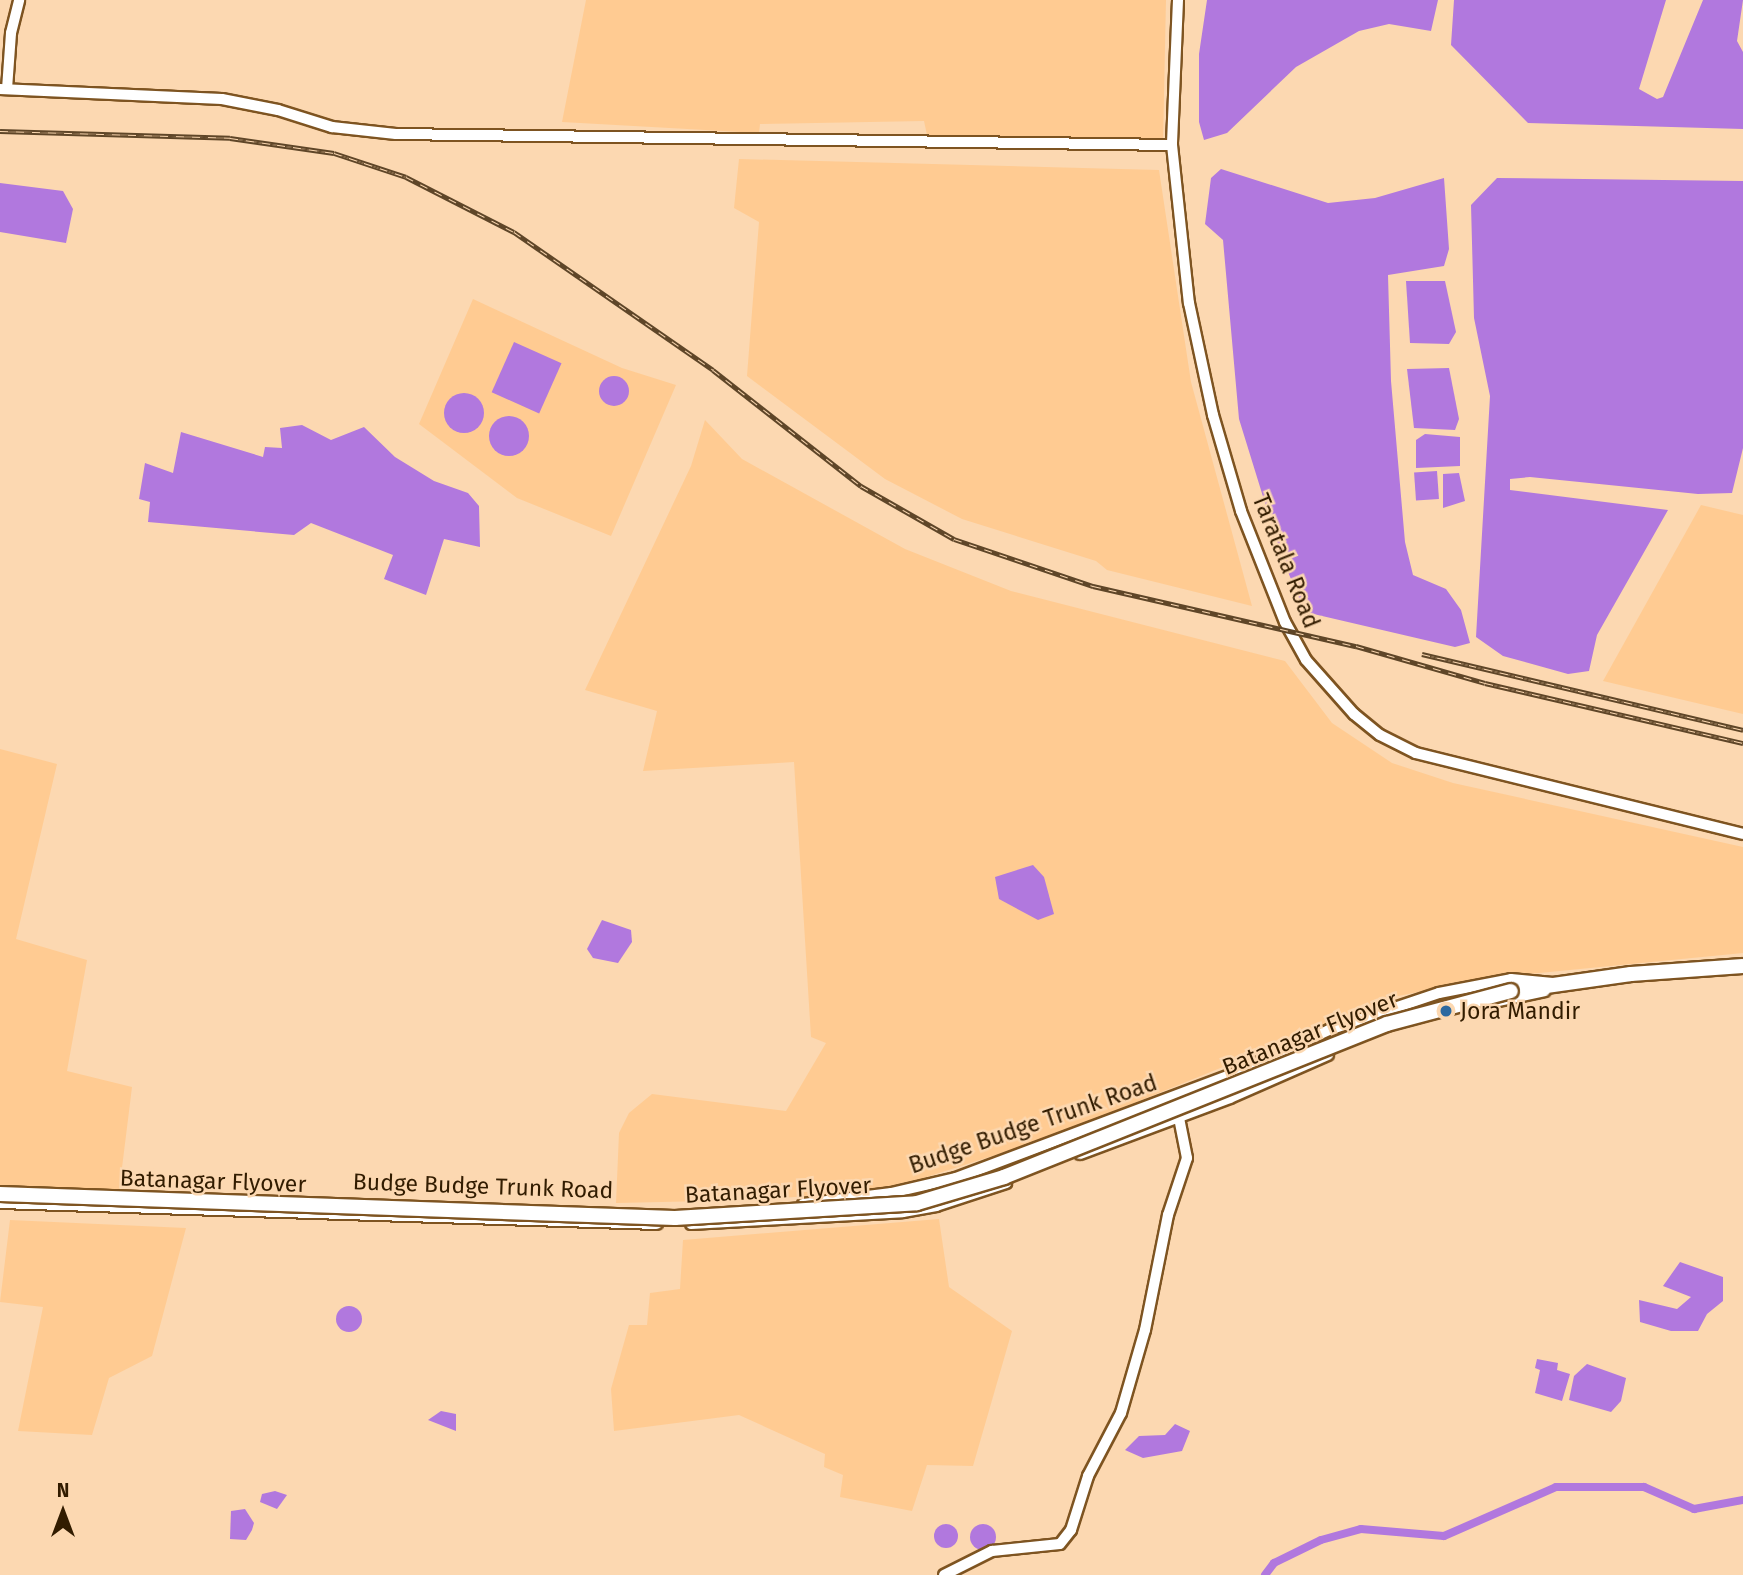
<!DOCTYPE html>
<html>
<head>
<meta charset="utf-8">
<style>
  body { margin:0 }
  #map { position:relative; width:1743px; height:1575px; overflow:hidden; background:#fcd8b1; font-family:"Fira Sans",sans-serif }
  div>[style] { position:absolute }
  .built>* { inset:0; background:#ffcb92 }
  .water>* { inset:0; background:#b178de; transform-origin:0 0 }
  .round { border-radius:50% }
  .canal>* { height:8px; margin:-4px; padding:0 4px; transform-origin:4px; border-radius:4px; background:#b178de }
  .roads { filter:drop-shadow(2px 0 #7e5421) drop-shadow(-2px 0 #7e5421) drop-shadow(0 2px #7e5421) drop-shadow(0 -2px #7e5421) }
  .minor>* { height:10px; margin:-5px; padding:0 5px; transform-origin:5px; border-radius:5px; background:#fff }
  .major>* { height:14px; margin:-7px; padding:0 7px; transform-origin:7px; border-radius:7px; background:#fff }
  .rail>* { height:5px; margin-top:-2.5px; transform-origin:0; background:repeating-linear-gradient(90deg,#fcd8b1 0 8px,#5f4628 0 16px); box-sizing:border-box; border-block:2px solid #5f4628 }
  .bridges { filter:drop-shadow(2px 0 #7e5421) drop-shadow(-2px 0 #7e5421) drop-shadow(0 2px #7e5421) drop-shadow(0 -2px #7e5421) }
  .major-bridge>* { height:14px; margin:-7px; padding:0 7px; transform-origin:7px; border-radius:7px; background:#fff }
  .dots>* { width:19px; height:19px; translate:-50% -50%; box-sizing:border-box; border:4px solid #fcd8b1; border-radius:50% }
  span { translate:-50% -50%; white-space:nowrap; text-align:center; line-height:1.15; -webkit-text-stroke:5px #fcd8b1; paint-order:stroke }
  .street-label { font-size:23px; color:#321c00 }
  .poi-label { font-size:23px; color:#321c00 }
  .left { translate:0 -50%; text-align:left }
  .north { position:absolute; left:28px; top:1477px; width:70px; height:70px; -webkit-text-stroke:5px #fcd8b1; paint-order:stroke; rotate:0deg; font-size:19px; font-weight:700; line-height:28px; text-align:center; color:#321c00 }
  .north::after { content:''; display:block; margin:auto; width:24px; height:32px; background:#321c00; clip-path:polygon(50% 0,100% 100%,50% 72%,0 100%) }
</style>
</head>
<body>
<div id="map">
  <div class="built">
    <i style="clip-path:polygon(586px 0,1166px 0,1163px 142px,927px 135px,924px 121px,760px 124px,759px 133px,562px 122px)"></i>
    <i style="clip-path:polygon(739px 159px,1159px 170px,1191px 382px,1252px 606px,1107px 570px,1096px 561px,962px 519px,885px 479px,747px 376px,759px 222px,734px 208px)"></i>
    <i style="clip-path:polygon(473px 299px,622px 368px,676px 385px,611px 536px,517px 498px,419px 424px)"></i>
    <i style="clip-path:polygon(705px 420px,742px 459px,905px 549px,1011px 591px,1285px 661px,1332px 723px,1392px 763px,1453px 783px,1743px 847px,1743px 953px,1489px 978px,1398px 996px,1048px 1138px,883px 1191px,752px 1200px,616px 1203px,619px 1133px,629px 1113px,652px 1094px,786px 1111px,826px 1043px,811px 1037px,794px 762px,643px 771px,657px 711px,585px 690px,691px 466px)"></i>
    <i style="clip-path:polygon(1701px 505px,1743px 515px,1743px 714px,1603px 681px)"></i>
    <i style="clip-path:polygon(0 749px,57px 764px,16px 939px,87px 960px,67px 1071px,132px 1087px,119px 1192px,0 1187px)"></i>
    <i style="clip-path:polygon(939px 1219px,949px 1287px,1012px 1331px,973px 1466px,927px 1465px,912px 1511px,840px 1497px,843px 1475px,824px 1467px,825px 1454px,739px 1415px,614px 1431px,611px 1389px,629px 1325px,647px 1325px,650px 1293px,680px 1289px,683px 1240px)"></i>
    <i style="clip-path:polygon(10px 1220px,186px 1228px,152px 1356px,109px 1378px,92px 1435px,18px 1431px,43px 1307px,0 1302px)"></i>
  </div>
  <div class="water">
    <i style="clip-path:polygon(1207px 0,1438px 0,1431px 31px,1389px 24px,1359px 31px,1296px 67px,1227px 133px,1204px 140px,1199px 122px,1199px 54px)"></i>
    <i style="clip-path:polygon(1454px 0,1666px 0,1639px 89px,1657px 99px,1663px 97px,1703px 0,1743px 0,1737px 41px,1743px 52px,1743px 129px,1528px 123px,1451px 45px)"></i>
    <i style="clip-path:polygon(1221px 169px,1328px 203px,1375px 198px,1444px 178px,1449px 249px,1444px 266px,1388px 275px,1391px 381px,1405px 542px,1413px 575px,1446px 589px,1461px 610px,1470px 643px,1455px 647px,1305px 612px,1282px 558px,1239px 419px,1223px 240px,1205px 224px,1211px 178px)"></i>
    <i style="clip-path:polygon(1497px 178px,1743px 181px,1743px 448px,1732px 493px,1698px 494px,1530px 477px,1510px 479px,1510px 490px,1668px 510px,1597px 635px,1589px 671px,1568px 674px,1503px 656px,1476px 637px,1490px 396px,1474px 318px,1471px 205px)"></i>
    <i style="clip-path:polygon(0 183px,63px 191px,73px 209px,66px 243px,0 232px)"></i>
    <i style="clip-path:polygon(1406px 281px,1445px 281px,1456px 332px,1449px 344px,1410px 343px)"></i>
    <i style="left:514px;top:342px;width:52px;height:55px;rotate:24deg"></i>
    <i style="clip-path:polygon(1449px 368px,1459px 419px,1455px 430px,1414px 428px,1407px 369px)"></i>
    <i class="round" style="left:599px;top:376px;width:30px;height:30px"></i>
    <i class="round" style="left:444px;top:393px;width:40px;height:40px"></i>
    <i class="round" style="left:489px;top:416px;width:40px;height:40px"></i>
    <i style="clip-path:polygon(302px 425px,331px 440px,364px 427px,395px 457px,434px 481px,468px 493px,479px 506px,480px 547px,444px 539px,426px 595px,384px 579px,393px 555px,311px 523px,294px 535px,148px 522px,150px 502px,139px 499px,145px 463px,173px 473px,181px 432px,263px 457px,265px 447px,282px 448px,280px 428px)"></i>
    <i style="clip-path:polygon(1425px 434px,1460px 437px,1460px 466px,1416px 468px,1416px 440px)"></i>
    <i style="left:1437px;top:471px;width:28px;height:23px;rotate:86deg"></i>
    <i style="clip-path:polygon(1459px 473px,1465px 501px,1443px 508px,1443px 474px)"></i>
    <i style="clip-path:polygon(1033px 865px,1044px 877px,1054px 914px,1038px 920px,999px 899px,995px 877px)"></i>
    <i style="clip-path:polygon(602px 920px,631px 930px,632px 942px,618px 963px,593px 958px,587px 949px)"></i>
    <i style="clip-path:polygon(1680px 1262px,1723px 1277px,1723px 1301px,1707px 1314px,1698px 1331px,1671px 1331px,1640px 1322px,1639px 1300px,1677px 1309px,1691px 1297px,1663px 1286px)"></i>
    <i class="round" style="left:336px;top:1306px;width:26px;height:26px"></i>
    <i style="clip-path:polygon(1537px 1359px,1558px 1363px,1557px 1370px,1570px 1374px,1562px 1401px,1535px 1393px,1540px 1370px,1535px 1368px)"></i>
    <i style="clip-path:polygon(1587px 1364px,1626px 1378px,1621px 1401px,1611px 1412px,1569px 1400px,1574px 1376px)"></i>
    <i style="clip-path:polygon(441px 1411px,456px 1414px,456px 1431px,428px 1420px)"></i>
    <i style="clip-path:polygon(1175px 1424px,1190px 1431px,1182px 1451px,1143px 1458px,1125px 1450px,1139px 1436px,1165px 1435px)"></i>
    <i style="clip-path:polygon(275px 1491px,287px 1495px,277px 1509px,260px 1502px,262px 1494px)"></i>
    <i style="clip-path:polygon(245px 1509px,254px 1523px,252px 1530px,246px 1540px,230px 1539px,231px 1511px)"></i>
    <i class="round" style="left:970px;top:1524px;width:26px;height:26px"></i>
    <i class="round" style="left:934px;top:1524px;width:24px;height:24px"></i>
  </div>
  <div class="canal">
    <i style="left:1265px;top:1575px;width:15px;rotate:-53deg"></i>
    <i style="left:1274px;top:1563px;width:52px;rotate:-26.1deg"></i>
    <i style="left:1321px;top:1540px;width:41px;rotate:-15.4deg"></i>
    <i style="left:1361px;top:1529px;width:83px;rotate:4.8deg"></i>
    <i style="left:1444px;top:1536px;width:122px;rotate:-23.6deg"></i>
    <i style="left:1556px;top:1487px;width:88px"></i>
    <i style="left:1644px;top:1487px;width:55px;rotate:23.7deg"></i>
    <i style="left:1694px;top:1509px;width:50px;rotate:-10.4deg"></i>
  </div>
  <div class="roads">
    <div class="minor">
      <i style="left:1178px;top:0;width:145px;rotate:92.4deg"></i>
      <i style="left:1172px;top:145px;width:159px;rotate:83.9deg"></i>
      <i style="left:1189px;top:303px;width:115px;rotate:77.9deg"></i>
      <i style="left:1213px;top:415px;width:100px;rotate:73.7deg"></i>
      <i style="left:1241px;top:511px;width:119px;rotate:68.4deg"></i>
      <i style="left:1285px;top:622px;width:43px;rotate:61.1deg"></i>
      <i style="left:1306px;top:660px;width:72px;rotate:48.4deg"></i>
      <i style="left:1354px;top:714px;width:33px;rotate:39deg"></i>
      <i style="left:1380px;top:735px;width:40px;rotate:26.6deg"></i>
      <i style="left:1416px;top:753px;width:337px;rotate:13.9deg"></i>
      <i style="left:0;top:89px;width:222px;rotate:2.6deg"></i>
      <i style="left:222px;top:99px;width:57px;rotate:11.1deg"></i>
      <i style="left:278px;top:110px;width:57px;rotate:17.5deg"></i>
      <i style="left:332px;top:127px;width:64px;rotate:6.2deg"></i>
      <i style="left:396px;top:134px;width:776px;rotate:0.81deg"></i>
      <i style="left:7px;top:89px;width:56px;rotate:-85.9deg"></i>
      <i style="left:11px;top:33px;width:34px;rotate:-76deg"></i>
      <i style="left:1489px;top:1003px;width:57px;rotate:-12.1deg"></i>
      <i style="left:1080px;top:1154px;width:160px;rotate:-20.5deg"></i>
      <i style="left:1230px;top:1098px;width:107px;rotate:-23.7deg"></i>
      <i style="left:0;top:1203px;width:657px;rotate:1.83deg"></i>
      <i style="left:803px;top:1204px;width:89px;rotate:-7.1deg"></i>
      <i style="left:891px;top:1193px;width:67px;rotate:-13deg"></i>
      <i style="left:956px;top:1178px;width:303px;rotate:-20.6deg"></i>
      <i style="left:1240px;top:1071px;width:98px;rotate:-24.7deg"></i>
      <i style="left:1329px;top:1030px;width:116px;rotate:-18.6deg"></i>
      <i style="left:1439px;top:993px;width:73px;rotate:-11deg"></i>
      <i style="left:1511px;top:979px;width:42px;rotate:5.4deg"></i>
      <i style="left:691px;top:1224px;width:212px;rotate:-3.2deg"></i>
      <i style="left:903px;top:1212px;width:34px;rotate:-10deg"></i>
      <i style="left:936px;top:1206px;width:74px;rotate:-18.2deg"></i>
      <i style="left:944px;top:1575px;width:54px;rotate:-26.6deg"></i>
      <i style="left:992px;top:1551px;width:68px;rotate:-5.9deg"></i>
      <i style="left:1060px;top:1544px;width:18px;rotate:-52deg"></i>
      <i style="left:1071px;top:1530px;width:57px;rotate:-72.5deg"></i>
      <i style="left:1088px;top:1476px;width:71px;rotate:-62.4deg"></i>
      <i style="left:1121px;top:1413px;width:86px;rotate:-73.9deg"></i>
      <i style="left:1145px;top:1330px;width:117px;rotate:-78.7deg"></i>
      <i style="left:1168px;top:1215px;width:60px;rotate:-71.6deg"></i>
      <i style="left:1187px;top:1158px;width:46px;rotate:-101.3deg"></i>
    </div>
    <div class="major">
      <i style="left:1511px;top:991px;width:121px;rotate:-8.1deg"></i>
      <i style="left:1631px;top:974px;width:112px;rotate:-4.1deg"></i>
    </div>
  </div>
  <div class="rail">
    <i style="left:0;top:131px;width:230px;rotate:1.7deg"></i>
    <i style="left:230px;top:138px;width:105px;rotate:8.2deg"></i>
    <i style="left:334px;top:153px;width:76px;rotate:18.4deg"></i>
    <i style="left:406px;top:177px;width:121px;rotate:27deg"></i>
    <i style="left:514px;top:232px;width:242px;rotate:34.7deg"></i>
    <i style="left:713px;top:370px;width:188px;rotate:38.1deg"></i>
    <i style="left:861px;top:486px;width:107px;rotate:29.7deg"></i>
    <i style="left:954px;top:539px;width:147px;rotate:18.7deg"></i>
    <i style="left:1093px;top:586px;width:270px;rotate:12.9deg"></i>
    <i style="left:1356px;top:646px;width:134px;rotate:16deg"></i>
    <i style="left:1485px;top:683px;width:265px;rotate:13.1deg"></i>
    <i style="left:1422px;top:654px;width:330px;rotate:13.3deg"></i>
  </div>
  <div class="bridges">
    <div class="major-bridge">
      <i style="left:0;top:1194px;width:675px;rotate:2.04deg"></i>
      <i style="left:675px;top:1218px;width:242px;rotate:-3.5deg"></i>
      <i style="left:917px;top:1203px;width:91px;rotate:-16.6deg"></i>
      <i style="left:1004px;top:1177px;width:412px;rotate:-21.8deg"></i>
      <i style="left:1387px;top:1024px;width:128px;rotate:-14.9deg"></i>
    </div>
  </div>
  <div class="dots">
    <i style="left:1446px;top:1011px;background:#2c69a0"></i>
  </div>
  <div class="street-label">
    <span style="left:1286px;top:561px;rotate:68deg">Taratala Road</span>
    <span style="left:1310px;top:1033px;rotate:-22deg">Batanagar Flyover</span>
    <span style="left:1033px;top:1124px;rotate:-19deg">Budge Budge Trunk Road</span>
    <span style="left:213px;top:1181px;rotate:2deg">Batanagar Flyover</span>
    <span style="left:483px;top:1186px;rotate:2deg">Budge Budge Trunk Road</span>
    <span style="left:778px;top:1190px;rotate:-3deg">Batanagar Flyover</span>
  </div>
  <div class="poi-label">
    <span class="left" style="left:1460px;top:1011px">Jora Mandir</span>
  </div>
  <div class="north">N</div>
</div>
</body>
</html>
